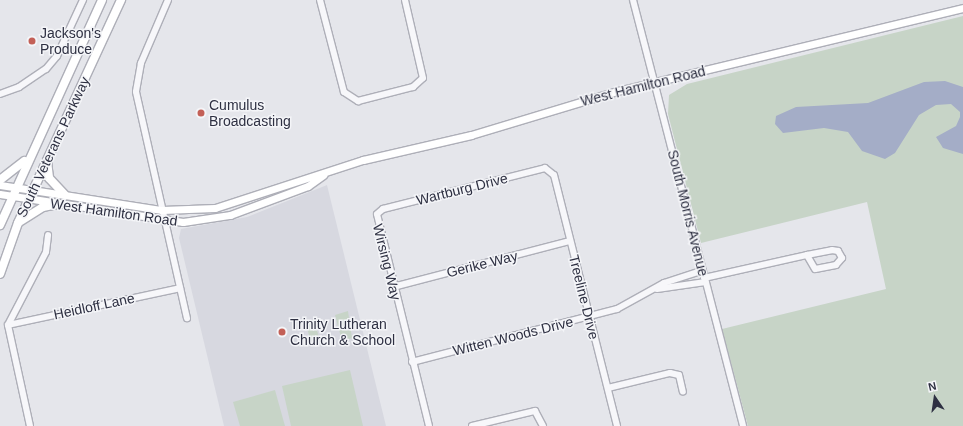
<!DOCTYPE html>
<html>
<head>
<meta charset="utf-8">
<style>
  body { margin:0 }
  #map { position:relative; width:963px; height:426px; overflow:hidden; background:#e5e6eb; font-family:Arial,sans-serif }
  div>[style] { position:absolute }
  .built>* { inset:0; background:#d7d8e0 }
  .green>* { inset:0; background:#c7d4c7; transform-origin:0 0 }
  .water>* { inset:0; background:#a4adc7 }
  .roads { filter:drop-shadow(1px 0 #aeafb8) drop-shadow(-1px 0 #aeafb8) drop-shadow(0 1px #aeafb8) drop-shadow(0 -1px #aeafb8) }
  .minor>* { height:6px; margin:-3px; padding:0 3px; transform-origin:3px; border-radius:3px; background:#f7f7fa }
  .major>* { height:7px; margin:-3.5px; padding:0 3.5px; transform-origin:3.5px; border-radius:3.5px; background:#fff }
  .highway>* { height:8px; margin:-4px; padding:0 4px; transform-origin:4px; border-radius:4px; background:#fff }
  .dots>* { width:11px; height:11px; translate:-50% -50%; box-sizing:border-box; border:2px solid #f4f5f8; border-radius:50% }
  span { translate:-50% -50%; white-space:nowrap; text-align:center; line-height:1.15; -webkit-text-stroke:3px #f4f5f8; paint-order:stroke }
  .poi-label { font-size:14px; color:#2e3042 }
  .left { translate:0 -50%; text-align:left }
  .street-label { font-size:14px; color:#2e3042 }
  .north { position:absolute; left:915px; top:378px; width:40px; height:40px; -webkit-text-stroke:3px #f4f5f8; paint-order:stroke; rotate:347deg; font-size:11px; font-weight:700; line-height:16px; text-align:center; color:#2e3042 }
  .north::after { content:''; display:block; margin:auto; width:14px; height:18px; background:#2e3042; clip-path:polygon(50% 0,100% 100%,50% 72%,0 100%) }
</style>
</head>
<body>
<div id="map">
  <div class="built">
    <i style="clip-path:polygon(327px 185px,386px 426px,224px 426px,179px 238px,181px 229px,247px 217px)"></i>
  </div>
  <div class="green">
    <i style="clip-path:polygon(963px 16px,963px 426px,748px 426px,722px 329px,886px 289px,867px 202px,701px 243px,668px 114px,669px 95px,687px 84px)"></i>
    <i style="clip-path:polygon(348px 311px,352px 338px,342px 341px,335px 315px)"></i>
    <i style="left:314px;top:320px;width:19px;height:9px;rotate:74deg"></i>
    <i style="clip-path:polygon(350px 370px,363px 426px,291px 426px,282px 386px)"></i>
    <i style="clip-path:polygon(275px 390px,285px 426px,240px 426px,233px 402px)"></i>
  </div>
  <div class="water">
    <i style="clip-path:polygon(945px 81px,963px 87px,963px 154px,943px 148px,936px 137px,956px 126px,960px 117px,960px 112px,951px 104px,936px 105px,919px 115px,895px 153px,885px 159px,862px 151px,848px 132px,824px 128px,783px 133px,775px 124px,776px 116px,796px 107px,868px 103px,924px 82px)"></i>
  </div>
  <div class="roads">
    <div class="minor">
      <i style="left:168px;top:0;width:69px;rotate:113.2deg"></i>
      <i style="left:141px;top:63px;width:29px;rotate:100deg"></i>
      <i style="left:136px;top:92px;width:232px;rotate:77.3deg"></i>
      <i style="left:320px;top:0;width:95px;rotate:75.4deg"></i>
      <i style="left:344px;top:92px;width:17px;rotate:33deg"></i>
      <i style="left:358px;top:101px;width:57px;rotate:-14.3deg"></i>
      <i style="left:413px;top:87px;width:13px;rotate:-42deg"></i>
      <i style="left:423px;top:78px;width:80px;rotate:-103deg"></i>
      <i style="left:633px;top:0;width:440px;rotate:75.5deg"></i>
      <i style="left:0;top:94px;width:20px;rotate:-20deg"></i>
      <i style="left:19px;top:87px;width:32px;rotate:-34deg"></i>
      <i style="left:46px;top:69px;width:17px;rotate:-50deg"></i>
      <i style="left:57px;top:56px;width:62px;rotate:-65.1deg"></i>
      <i style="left:704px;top:278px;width:106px;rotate:-12.6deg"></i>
      <i style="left:807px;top:255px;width:25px;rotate:-11deg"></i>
      <i style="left:832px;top:250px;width:6px;rotate:9deg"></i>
      <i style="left:838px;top:251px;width:8px;rotate:60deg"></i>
      <i style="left:842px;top:258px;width:9px;rotate:131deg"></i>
      <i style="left:836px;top:265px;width:21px;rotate:169deg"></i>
      <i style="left:815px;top:269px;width:16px;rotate:-120deg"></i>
      <i style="left:393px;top:287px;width:183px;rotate:-14.6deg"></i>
      <i style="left:657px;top:289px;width:49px;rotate:-8.3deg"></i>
      <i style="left:8px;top:325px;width:176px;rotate:-12.1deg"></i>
      <i style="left:412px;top:362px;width:212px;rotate:-14.5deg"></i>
      <i style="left:617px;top:309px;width:54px;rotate:-29deg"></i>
      <i style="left:664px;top:283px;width:40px;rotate:-18deg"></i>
      <i style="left:608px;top:388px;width:64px;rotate:-13.6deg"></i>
      <i style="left:670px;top:373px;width:9px;rotate:13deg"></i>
      <i style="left:679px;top:375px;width:17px;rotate:77deg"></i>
      <i style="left:30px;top:426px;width:103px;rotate:-102.3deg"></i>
      <i style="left:8px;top:325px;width:82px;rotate:-62.5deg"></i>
      <i style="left:46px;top:252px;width:17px;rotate:-83deg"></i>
      <i style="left:429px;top:426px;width:218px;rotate:-103.8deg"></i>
      <i style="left:377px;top:214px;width:8px;rotate:-40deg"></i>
      <i style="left:383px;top:209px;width:167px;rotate:-14.2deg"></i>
      <i style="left:545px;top:168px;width:11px;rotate:38deg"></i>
      <i style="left:554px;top:175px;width:259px;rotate:75.9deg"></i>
      <i style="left:472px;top:426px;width:65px;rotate:-13.4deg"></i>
      <i style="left:535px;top:411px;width:17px;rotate:62deg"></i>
    </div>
    <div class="major">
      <i style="left:0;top:185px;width:164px;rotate:8.8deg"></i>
      <i style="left:162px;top:210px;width:53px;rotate:-2.2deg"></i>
      <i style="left:215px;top:208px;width:156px;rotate:-18deg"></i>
      <i style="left:363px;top:160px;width:111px;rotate:-13deg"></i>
      <i style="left:471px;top:135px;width:152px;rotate:-16.8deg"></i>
      <i style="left:617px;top:91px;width:356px;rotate:-13.5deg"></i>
      <i style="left:0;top:194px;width:185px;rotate:8.7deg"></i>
      <i style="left:183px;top:222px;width:48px;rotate:-8.5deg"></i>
      <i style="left:230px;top:215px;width:83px;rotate:-20.4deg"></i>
      <i style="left:308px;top:186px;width:19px;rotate:-36deg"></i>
    </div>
    <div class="highway">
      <i style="left:47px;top:161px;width:17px;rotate:83deg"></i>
      <i style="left:49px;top:178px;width:23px;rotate:47deg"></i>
      <i style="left:0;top:180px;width:31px;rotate:-38deg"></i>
      <i style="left:19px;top:222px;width:28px;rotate:-32deg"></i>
      <i style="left:43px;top:207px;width:15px;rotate:-11deg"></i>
      <i style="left:0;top:225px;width:247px;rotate:-65.6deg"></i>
      <i style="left:0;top:274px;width:54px;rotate:-70.6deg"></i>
      <i style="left:18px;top:223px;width:246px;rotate:-65.2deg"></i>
    </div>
  </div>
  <div class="dots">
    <i style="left:32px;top:41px;background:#c36057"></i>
    <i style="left:201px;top:113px;background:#c36057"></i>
    <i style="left:282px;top:332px;background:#c36057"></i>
  </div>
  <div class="poi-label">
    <span class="left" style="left:40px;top:41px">Jackson's<br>Produce</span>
    <span class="left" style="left:209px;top:113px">Cumulus<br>Broadcasting</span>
    <span class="left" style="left:290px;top:332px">Trinity Lutheran<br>Church &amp; School</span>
  </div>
  <div class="street-label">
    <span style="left:643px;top:86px;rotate:-14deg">West Hamilton Road</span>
    <span style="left:53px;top:147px;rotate:-65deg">South Veterans Parkway</span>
    <span style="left:462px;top:189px;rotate:-14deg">Wartburg Drive</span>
    <span style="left:114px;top:212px;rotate:8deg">West Hamilton Road</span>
    <span style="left:688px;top:213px;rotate:76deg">South Morris Avenue</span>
    <span style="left:387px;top:262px;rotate:76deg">Wirsing Way</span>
    <span style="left:482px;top:264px;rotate:-14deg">Gerike Way</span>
    <span style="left:584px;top:297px;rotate:76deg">Treeline Drive</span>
    <span style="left:94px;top:306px;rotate:-12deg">Heidloff Lane</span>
    <span style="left:513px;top:336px;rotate:-14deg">Witten Woods Drive</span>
  </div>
  <div class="north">N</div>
</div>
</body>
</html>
